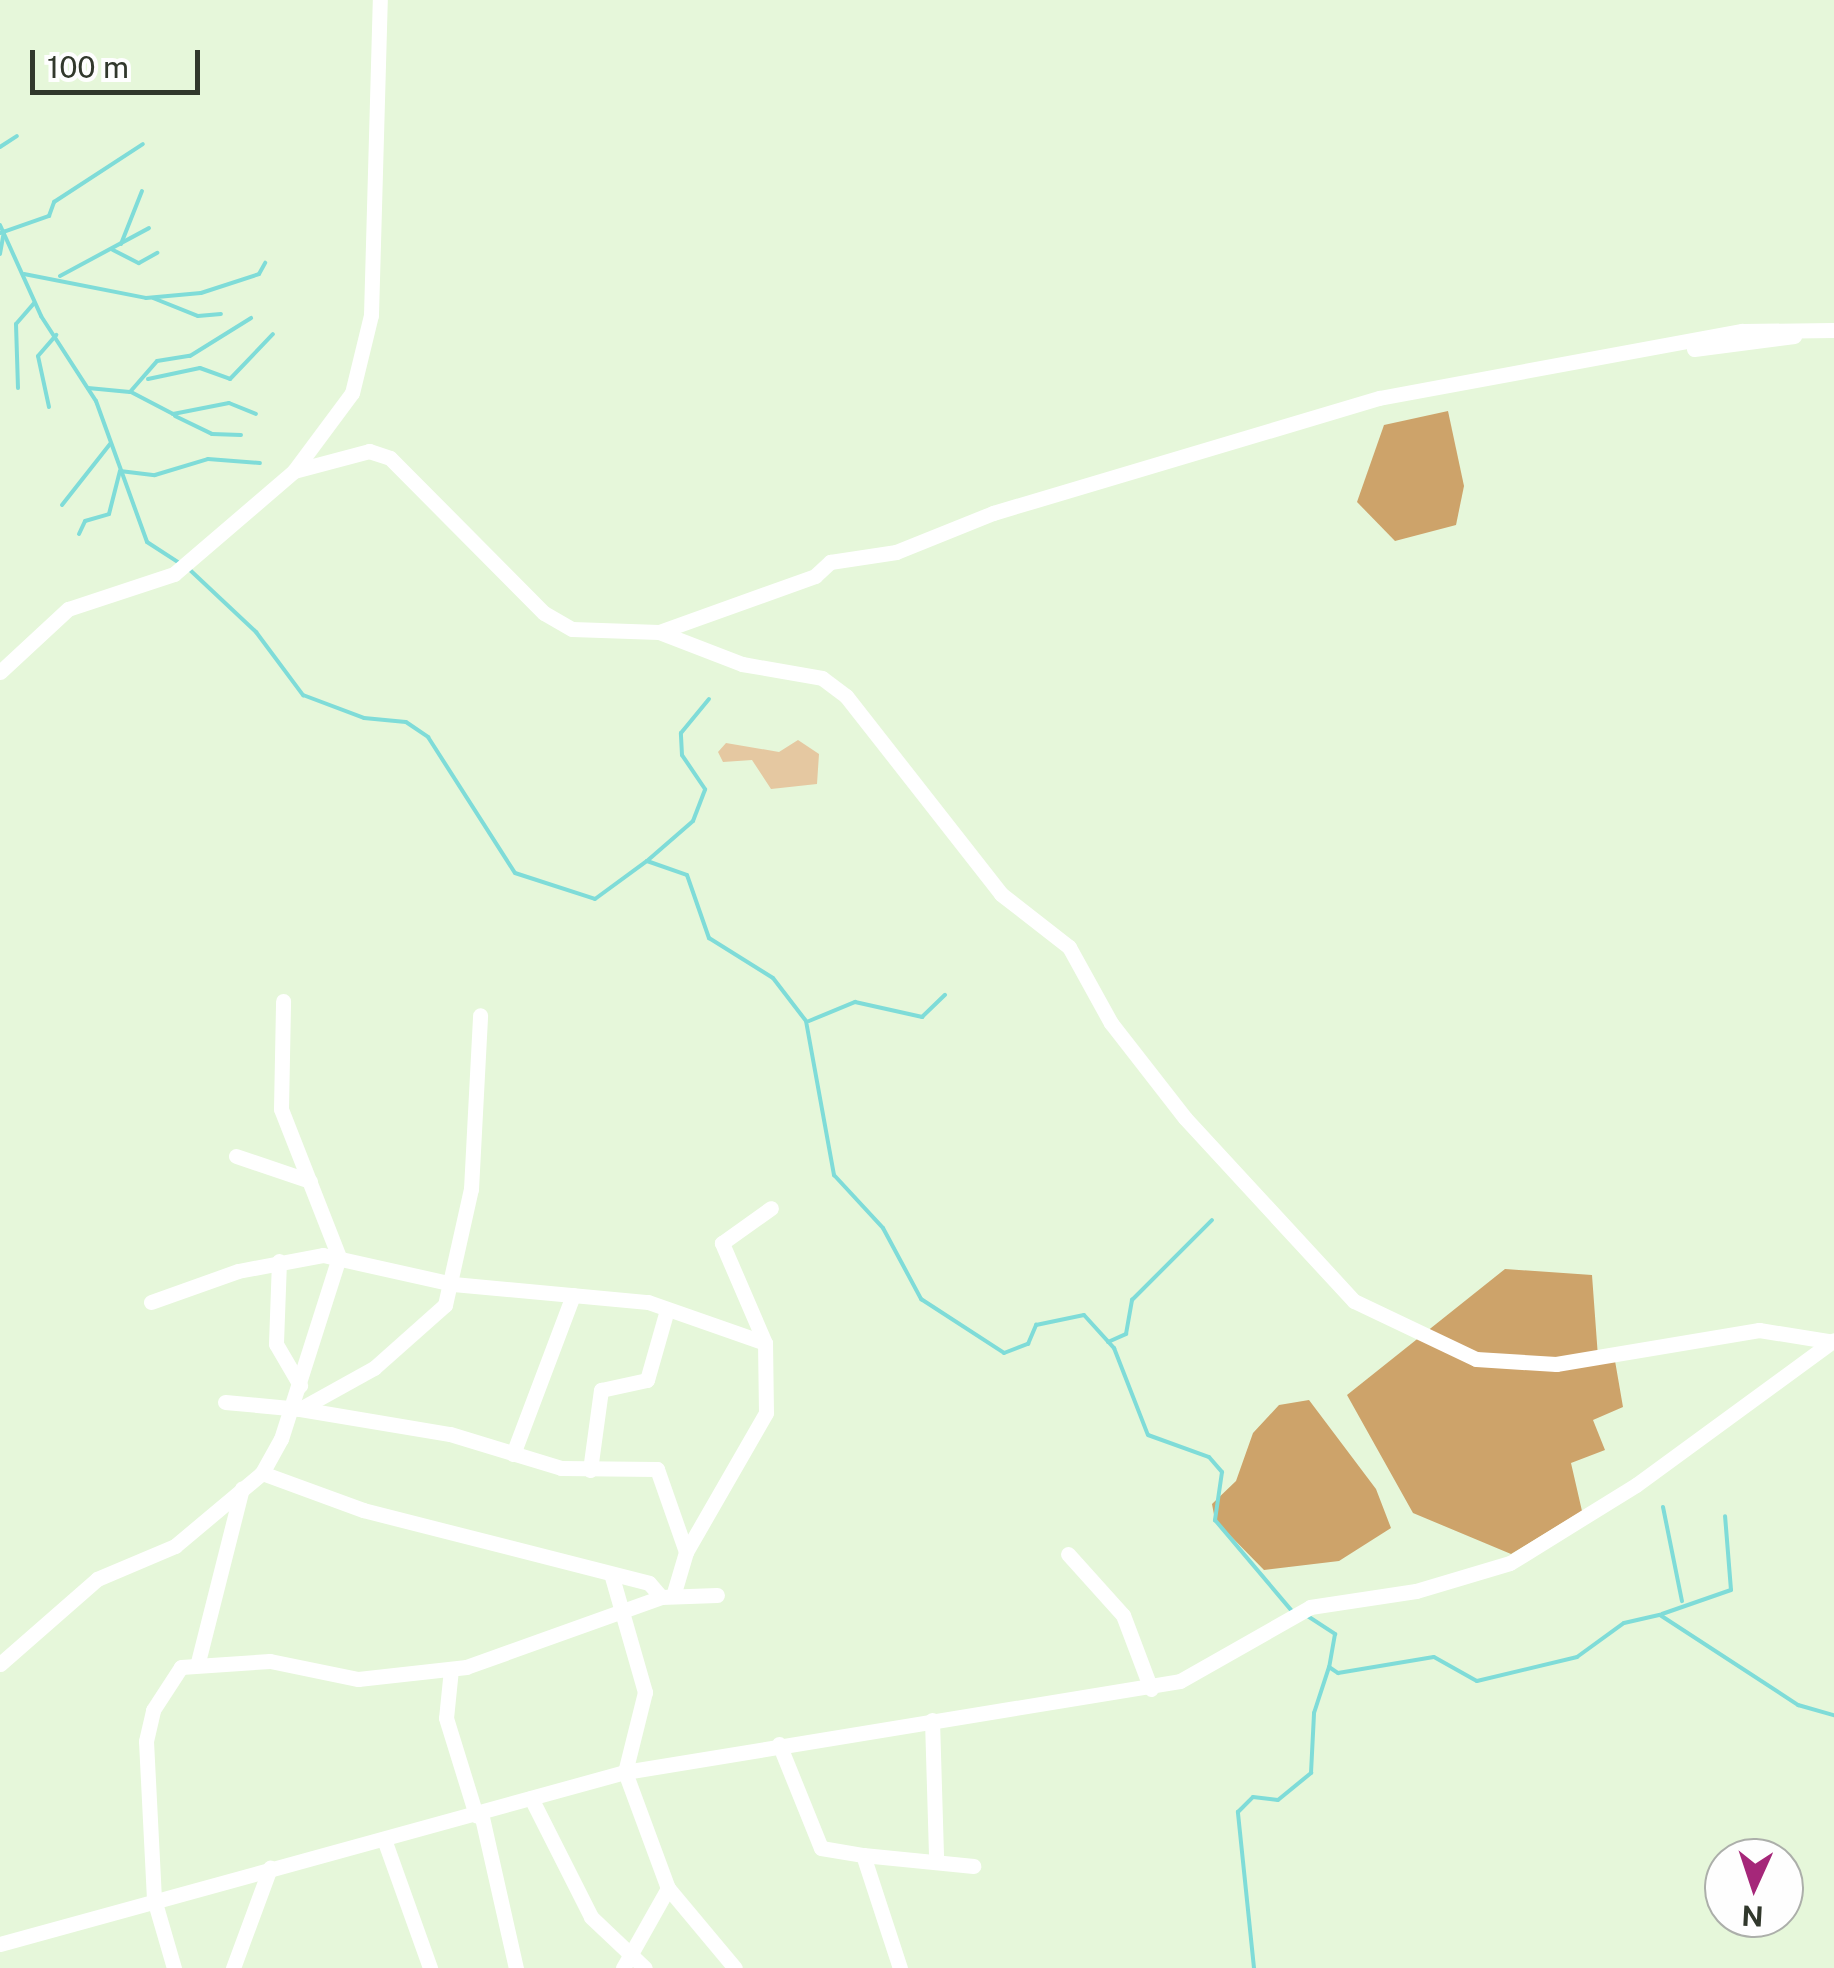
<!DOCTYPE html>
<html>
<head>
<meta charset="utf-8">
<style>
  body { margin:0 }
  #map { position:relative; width:1834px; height:1968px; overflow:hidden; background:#e6f7da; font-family:"Public Sans",sans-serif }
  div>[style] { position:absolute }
  .green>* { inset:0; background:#e5c8a1 }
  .forest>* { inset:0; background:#cda36a }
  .stream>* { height:4px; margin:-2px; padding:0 2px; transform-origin:2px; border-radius:2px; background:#7fdcd8 }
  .minor>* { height:15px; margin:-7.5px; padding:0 7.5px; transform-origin:7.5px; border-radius:7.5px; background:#fff }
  span { translate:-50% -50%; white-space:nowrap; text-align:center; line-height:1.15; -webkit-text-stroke:9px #fefefe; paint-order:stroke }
  .north { position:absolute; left:1704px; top:1838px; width:100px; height:100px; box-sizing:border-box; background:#fefefe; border:2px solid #acafaa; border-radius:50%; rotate:183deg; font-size:28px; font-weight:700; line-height:40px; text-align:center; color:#31382c }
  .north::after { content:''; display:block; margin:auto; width:35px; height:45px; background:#a52779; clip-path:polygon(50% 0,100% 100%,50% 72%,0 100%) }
  .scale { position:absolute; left:30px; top:50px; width:170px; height:45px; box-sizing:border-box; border:5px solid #31382c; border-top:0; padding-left:12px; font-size:30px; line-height:35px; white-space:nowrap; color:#31382c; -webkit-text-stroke:8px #fefefe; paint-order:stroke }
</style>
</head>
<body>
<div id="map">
  <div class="green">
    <i style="clip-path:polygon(798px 740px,819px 754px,817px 784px,771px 789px,752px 760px,723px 762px,718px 752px,726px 743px,779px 752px)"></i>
  </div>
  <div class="forest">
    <i style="clip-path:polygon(1448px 411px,1464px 486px,1456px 525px,1395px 541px,1357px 502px,1384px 425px)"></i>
    <i style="clip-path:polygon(1505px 1269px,1592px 1275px,1598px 1357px,1614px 1355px,1623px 1407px,1593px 1420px,1605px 1450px,1571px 1463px,1582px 1511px,1511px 1554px,1413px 1513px,1347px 1395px)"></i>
    <i style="clip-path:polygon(1309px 1400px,1376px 1489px,1391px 1528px,1339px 1561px,1264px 1570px,1215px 1520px,1212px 1504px,1236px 1481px,1253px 1433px,1279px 1405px)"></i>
  </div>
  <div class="stream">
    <i style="left:0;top:147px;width:20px;rotate:-33deg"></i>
    <i style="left:0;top:225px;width:100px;rotate:65.7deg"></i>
    <i style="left:41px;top:316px;width:101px;rotate:57.1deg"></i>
    <i style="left:96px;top:401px;width:150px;rotate:70.1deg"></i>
    <i style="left:147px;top:542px;width:37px;rotate:33deg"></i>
    <i style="left:0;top:233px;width:52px;rotate:-19.1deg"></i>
    <i style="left:49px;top:216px;width:15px;rotate:-70deg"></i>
    <i style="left:54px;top:202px;width:106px;rotate:-33.1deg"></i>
    <i style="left:121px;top:244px;width:57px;rotate:-68.4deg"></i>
    <i style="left:113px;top:250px;width:29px;rotate:27deg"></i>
    <i style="left:139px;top:263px;width:21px;rotate:-29deg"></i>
    <i style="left:0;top:254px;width:23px;rotate:-80deg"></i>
    <i style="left:24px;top:274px;width:124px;rotate:11.1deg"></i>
    <i style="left:146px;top:298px;width:55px;rotate:-5.2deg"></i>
    <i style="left:201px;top:293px;width:61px;rotate:-18.1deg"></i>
    <i style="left:259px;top:274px;width:13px;rotate:-61deg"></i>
    <i style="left:60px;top:276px;width:101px;rotate:-28.3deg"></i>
    <i style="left:153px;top:298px;width:48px;rotate:21.8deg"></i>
    <i style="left:198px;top:316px;width:23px;rotate:-5deg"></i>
    <i style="left:148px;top:379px;width:53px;rotate:-11.9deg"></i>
    <i style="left:200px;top:368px;width:32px;rotate:20deg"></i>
    <i style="left:230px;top:379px;width:62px;rotate:-46.3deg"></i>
    <i style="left:18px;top:388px;width:64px;rotate:-91.8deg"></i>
    <i style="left:16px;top:324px;width:28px;rotate:-49deg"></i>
    <i style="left:88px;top:388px;width:42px;rotate:5.4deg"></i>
    <i style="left:130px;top:392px;width:41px;rotate:-48.9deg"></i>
    <i style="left:157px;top:361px;width:33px;rotate:-9deg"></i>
    <i style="left:190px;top:356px;width:72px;rotate:-31.9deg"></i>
    <i style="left:131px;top:392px;width:47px;rotate:27.6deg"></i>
    <i style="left:173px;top:414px;width:57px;rotate:-11.1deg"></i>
    <i style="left:229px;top:403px;width:29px;rotate:22deg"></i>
    <i style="left:49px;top:407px;width:52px;rotate:-102.2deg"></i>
    <i style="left:38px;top:356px;width:28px;rotate:-49deg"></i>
    <i style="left:175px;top:416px;width:41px;rotate:25.9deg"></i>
    <i style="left:212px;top:434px;width:29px;rotate:2deg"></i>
    <i style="left:62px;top:505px;width:78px;rotate:-51.8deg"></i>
    <i style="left:79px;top:534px;width:14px;rotate:-65deg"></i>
    <i style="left:85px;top:521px;width:25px;rotate:-16deg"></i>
    <i style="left:109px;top:514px;width:44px;rotate:-75.7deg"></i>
    <i style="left:120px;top:471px;width:35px;rotate:7deg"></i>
    <i style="left:155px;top:475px;width:55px;rotate:-16.8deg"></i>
    <i style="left:208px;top:459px;width:52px;rotate:4.4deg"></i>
    <i style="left:190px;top:570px;width:91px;rotate:43.2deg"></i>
    <i style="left:256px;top:632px;width:79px;rotate:53.3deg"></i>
    <i style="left:303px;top:695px;width:65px;rotate:20.7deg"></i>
    <i style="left:364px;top:718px;width:42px;rotate:5.4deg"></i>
    <i style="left:406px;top:722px;width:27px;rotate:34deg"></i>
    <i style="left:428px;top:737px;width:161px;rotate:57.4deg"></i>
    <i style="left:515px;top:873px;width:84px;rotate:18deg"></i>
    <i style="left:595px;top:899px;width:64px;rotate:-36.2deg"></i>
    <i style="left:647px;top:861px;width:42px;rotate:19.3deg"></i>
    <i style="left:687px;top:875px;width:67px;rotate:70.8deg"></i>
    <i style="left:709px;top:938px;width:75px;rotate:32deg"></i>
    <i style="left:773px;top:978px;width:54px;rotate:52.5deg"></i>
    <i style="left:806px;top:1021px;width:157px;rotate:79.7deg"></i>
    <i style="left:834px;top:1175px;width:72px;rotate:47.2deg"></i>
    <i style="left:883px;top:1228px;width:81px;rotate:61.8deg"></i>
    <i style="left:921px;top:1299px;width:99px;rotate:33deg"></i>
    <i style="left:1004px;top:1353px;width:26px;rotate:-21deg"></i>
    <i style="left:1028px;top:1344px;width:21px;rotate:-67deg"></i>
    <i style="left:1036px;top:1325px;width:49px;rotate:-11.8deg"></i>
    <i style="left:1084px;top:1315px;width:45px;rotate:47.7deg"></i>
    <i style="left:1114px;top:1348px;width:93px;rotate:68.7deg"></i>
    <i style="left:1148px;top:1435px;width:65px;rotate:19.8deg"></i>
    <i style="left:1209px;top:1457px;width:20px;rotate:49deg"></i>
    <i style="left:1222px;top:1472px;width:49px;rotate:98.3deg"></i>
    <i style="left:1215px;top:1520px;width:119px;rotate:49.8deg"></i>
    <i style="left:647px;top:861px;width:61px;rotate:-41deg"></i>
    <i style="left:693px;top:821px;width:34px;rotate:-69deg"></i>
    <i style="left:705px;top:789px;width:41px;rotate:-124.1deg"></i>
    <i style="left:682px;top:755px;width:22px;rotate:-93deg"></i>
    <i style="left:681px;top:733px;width:44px;rotate:-50.5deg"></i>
    <i style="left:809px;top:1021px;width:50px;rotate:-22.4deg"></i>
    <i style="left:855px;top:1002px;width:69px;rotate:12.6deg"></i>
    <i style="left:922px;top:1017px;width:32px;rotate:-44deg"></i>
    <i style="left:1108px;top:1342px;width:20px;rotate:-24deg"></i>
    <i style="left:1126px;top:1334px;width:35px;rotate:-80deg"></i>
    <i style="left:1132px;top:1300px;width:113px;rotate:-45deg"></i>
    <i style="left:1663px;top:1507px;width:96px;rotate:78.6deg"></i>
    <i style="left:1662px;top:1614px;width:73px;rotate:-19.2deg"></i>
    <i style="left:1731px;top:1590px;width:74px;rotate:-94.6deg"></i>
    <i style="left:1306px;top:1615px;width:35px;rotate:33deg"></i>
    <i style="left:1335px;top:1634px;width:34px;rotate:100deg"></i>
    <i style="left:1329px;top:1667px;width:11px;rotate:34deg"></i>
    <i style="left:1338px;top:1673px;width:97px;rotate:-9.5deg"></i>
    <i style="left:1434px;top:1657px;width:49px;rotate:29.2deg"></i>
    <i style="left:1477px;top:1681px;width:103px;rotate:-13.5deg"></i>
    <i style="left:1577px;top:1657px;width:58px;rotate:-35.9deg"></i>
    <i style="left:1624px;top:1623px;width:37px;rotate:-13deg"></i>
    <i style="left:1660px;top:1615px;width:165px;rotate:33.1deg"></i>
    <i style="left:1798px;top:1705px;width:37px;rotate:16deg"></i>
    <i style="left:1254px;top:1968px;width:157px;rotate:-95.9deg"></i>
    <i style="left:1238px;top:1812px;width:21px;rotate:-45deg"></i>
    <i style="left:1253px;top:1797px;width:25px;rotate:7deg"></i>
    <i style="left:1278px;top:1800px;width:43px;rotate:-39.3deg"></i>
    <i style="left:1311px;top:1773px;width:60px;rotate:-87.1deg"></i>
    <i style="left:1314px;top:1713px;width:48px;rotate:-71.9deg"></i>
  </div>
  <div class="minor">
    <i style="left:1694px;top:349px;width:101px;rotate:-7.4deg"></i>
    <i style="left:294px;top:471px;width:78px;rotate:-14.9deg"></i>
    <i style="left:369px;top:451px;width:22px;rotate:18deg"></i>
    <i style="left:390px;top:458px;width:218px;rotate:45.2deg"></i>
    <i style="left:544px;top:613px;width:32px;rotate:30deg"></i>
    <i style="left:572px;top:629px;width:87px;rotate:2deg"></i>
    <i style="left:659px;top:632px;width:166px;rotate:-19.7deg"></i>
    <i style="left:815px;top:576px;width:21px;rotate:-43deg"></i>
    <i style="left:830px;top:562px;width:67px;rotate:-8.6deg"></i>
    <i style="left:896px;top:552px;width:105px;rotate:-21.9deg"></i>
    <i style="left:993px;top:513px;width:403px;rotate:-16.6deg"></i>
    <i style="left:1379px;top:398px;width:369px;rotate:-10.5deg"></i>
    <i style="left:1742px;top:331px;width:92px;rotate:-0.6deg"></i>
    <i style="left:659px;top:632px;width:89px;rotate:21.1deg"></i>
    <i style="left:742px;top:664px;width:81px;rotate:9.9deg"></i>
    <i style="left:822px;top:678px;width:30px;rotate:37deg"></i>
    <i style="left:846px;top:696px;width:251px;rotate:51.9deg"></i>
    <i style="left:1001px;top:894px;width:86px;rotate:37.9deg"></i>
    <i style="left:1069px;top:947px;width:87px;rotate:61.1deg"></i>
    <i style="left:1111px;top:1023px;width:120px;rotate:52.1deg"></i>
    <i style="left:1185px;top:1118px;width:249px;rotate:47.3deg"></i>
    <i style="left:1354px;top:1301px;width:135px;rotate:25.4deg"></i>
    <i style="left:1476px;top:1359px;width:80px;rotate:3.6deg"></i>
    <i style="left:1556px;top:1364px;width:206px;rotate:-9.5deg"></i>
    <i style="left:1759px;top:1330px;width:76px;rotate:9.1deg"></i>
    <i style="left:0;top:672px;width:93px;rotate:-42.8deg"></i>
    <i style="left:68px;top:609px;width:112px;rotate:-18.3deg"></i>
    <i style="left:174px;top:574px;width:158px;rotate:-40.6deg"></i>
    <i style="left:294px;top:471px;width:97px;rotate:-53.4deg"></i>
    <i style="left:352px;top:393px;width:80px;rotate:-76.3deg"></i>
    <i style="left:371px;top:315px;width:315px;rotate:-88.4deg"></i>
    <i style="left:236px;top:1156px;width:78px;rotate:18.7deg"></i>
    <i style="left:279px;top:1261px;width:83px;rotate:92.1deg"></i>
    <i style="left:276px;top:1344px;width:48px;rotate:59.7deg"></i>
    <i style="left:151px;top:1302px;width:92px;rotate:-19.6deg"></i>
    <i style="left:238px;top:1271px;width:86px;rotate:-10.7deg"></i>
    <i style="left:323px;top:1255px;width:133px;rotate:12.6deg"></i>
    <i style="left:453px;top:1284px;width:196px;rotate:5.3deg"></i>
    <i style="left:648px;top:1302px;width:124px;rotate:19.3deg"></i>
    <i style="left:225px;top:1402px;width:75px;rotate:5.3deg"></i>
    <i style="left:300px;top:1409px;width:85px;rotate:-29deg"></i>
    <i style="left:374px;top:1368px;width:95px;rotate:-41.6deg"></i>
    <i style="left:445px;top:1305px;width:119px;rotate:-77.4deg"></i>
    <i style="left:471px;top:1189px;width:174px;rotate:-87deg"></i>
    <i style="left:300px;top:1409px;width:152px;rotate:9.5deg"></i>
    <i style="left:450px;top:1434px;width:116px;rotate:17deg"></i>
    <i style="left:561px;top:1468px;width:96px;rotate:0.6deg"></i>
    <i style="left:657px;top:1469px;width:88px;rotate:70.7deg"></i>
    <i style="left:513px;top:1454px;width:170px;rotate:-69.3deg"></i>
    <i style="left:590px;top:1470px;width:81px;rotate:-82.2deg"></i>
    <i style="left:601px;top:1390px;width:47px;rotate:-12.3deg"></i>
    <i style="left:647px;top:1380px;width:73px;rotate:-74.1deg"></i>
    <i style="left:262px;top:1473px;width:108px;rotate:20.1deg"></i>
    <i style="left:363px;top:1510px;width:295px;rotate:14.3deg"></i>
    <i style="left:649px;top:1583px;width:18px;rotate:49deg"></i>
    <i style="left:1068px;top:1554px;width:82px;rotate:48deg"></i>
    <i style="left:1123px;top:1615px;width:79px;rotate:69.3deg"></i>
    <i style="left:612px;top:1577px;width:120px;rotate:74deg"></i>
    <i style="left:645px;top:1692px;width:82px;rotate:104deg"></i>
    <i style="left:625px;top:1772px;width:124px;rotate:69.7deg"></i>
    <i style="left:668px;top:1888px;width:104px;rotate:50.1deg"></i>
    <i style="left:673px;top:1596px;width:46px;rotate:-73.5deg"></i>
    <i style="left:686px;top:1552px;width:160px;rotate:-60.1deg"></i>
    <i style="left:766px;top:1413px;width:70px;rotate:-90.8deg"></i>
    <i style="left:765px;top:1343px;width:109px;rotate:-113.3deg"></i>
    <i style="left:722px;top:1243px;width:60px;rotate:-35.5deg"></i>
    <i style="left:198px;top:1662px;width:179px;rotate:-75.8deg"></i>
    <i style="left:0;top:1664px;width:129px;rotate:-41.2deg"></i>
    <i style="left:97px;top:1579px;width:85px;rotate:-22.9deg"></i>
    <i style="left:175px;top:1546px;width:114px;rotate:-40deg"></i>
    <i style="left:262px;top:1473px;width:39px;rotate:-61deg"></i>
    <i style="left:281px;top:1439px;width:191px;rotate:-72.3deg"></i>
    <i style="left:339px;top:1257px;width:159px;rotate:-111.4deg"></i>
    <i style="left:281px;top:1109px;width:108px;rotate:-88.9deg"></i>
    <i style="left:451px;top:1669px;width:49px;rotate:95.8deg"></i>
    <i style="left:446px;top:1718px;width:102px;rotate:72.8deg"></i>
    <i style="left:932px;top:1720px;width:138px;rotate:88.3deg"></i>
    <i style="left:779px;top:1744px;width:112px;rotate:68deg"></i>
    <i style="left:821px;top:1848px;width:43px;rotate:9.5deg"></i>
    <i style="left:863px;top:1855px;width:119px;rotate:71.9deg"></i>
    <i style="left:531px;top:1798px;width:133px;rotate:63.2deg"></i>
    <i style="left:591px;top:1917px;width:74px;rotate:43.4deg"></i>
    <i style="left:481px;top:1813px;width:159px;rotate:77.3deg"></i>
    <i style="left:385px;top:1842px;width:134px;rotate:70.3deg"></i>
    <i style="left:863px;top:1855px;width:111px;rotate:5.7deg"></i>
    <i style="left:0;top:1944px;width:648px;rotate:-15.39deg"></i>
    <i style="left:625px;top:1772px;width:562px;rotate:-9.31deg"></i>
    <i style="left:1180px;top:1681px;width:150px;rotate:-29.6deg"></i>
    <i style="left:1310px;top:1607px;width:107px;rotate:-8.6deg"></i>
    <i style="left:1416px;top:1591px;width:98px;rotate:-16.6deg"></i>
    <i style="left:1510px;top:1563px;width:148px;rotate:-31.8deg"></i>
    <i style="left:1636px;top:1485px;width:245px;rotate:-36.2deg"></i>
    <i style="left:174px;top:1968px;width:72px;rotate:-106.2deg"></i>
    <i style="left:154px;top:1899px;width:158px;rotate:-92.9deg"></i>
    <i style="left:146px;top:1741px;width:32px;rotate:-77deg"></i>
    <i style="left:153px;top:1710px;width:51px;rotate:-56.9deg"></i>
    <i style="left:181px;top:1667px;width:89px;rotate:-3.9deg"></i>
    <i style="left:270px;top:1661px;width:90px;rotate:11.6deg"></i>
    <i style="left:358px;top:1679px;width:109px;rotate:-6.3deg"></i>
    <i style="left:466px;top:1667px;width:207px;rotate:-19.7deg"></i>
    <i style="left:661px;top:1597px;width:56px;rotate:-2deg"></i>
    <i style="left:233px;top:1968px;width:107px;rotate:-69.7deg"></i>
    <i style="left:623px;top:1968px;width:92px;rotate:-60.6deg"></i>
  </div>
  <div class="north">N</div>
  <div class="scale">100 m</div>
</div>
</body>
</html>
